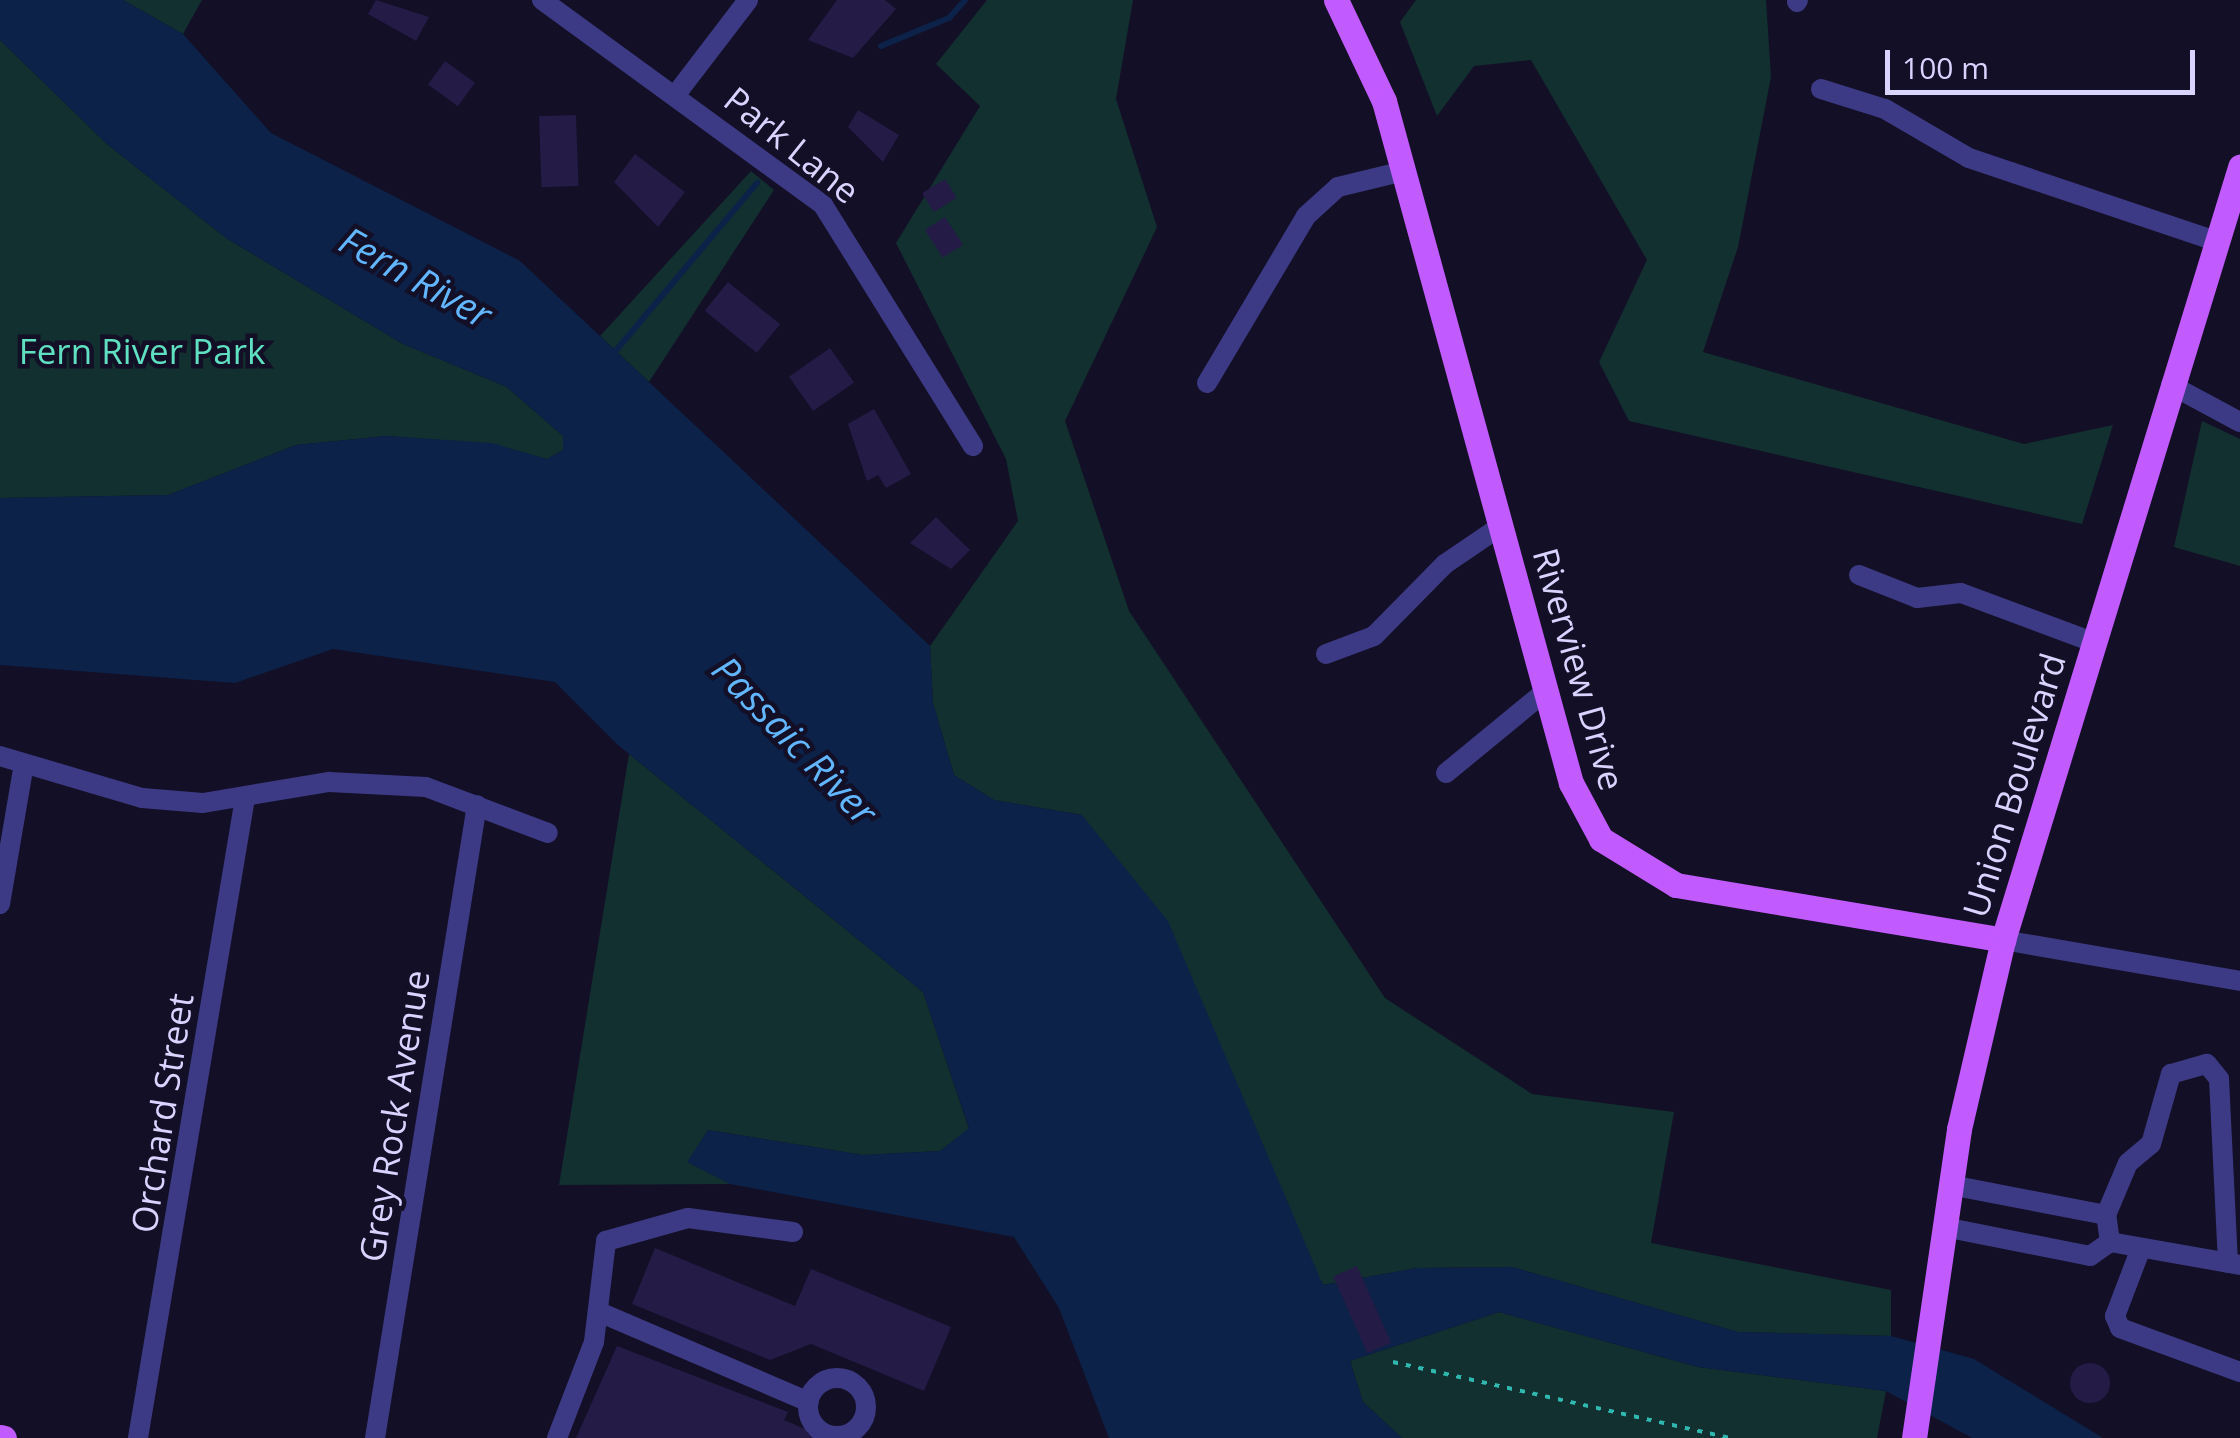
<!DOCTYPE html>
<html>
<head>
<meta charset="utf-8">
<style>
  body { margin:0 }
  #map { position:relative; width:2240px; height:1438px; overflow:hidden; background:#130f26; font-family:"Open Sans",sans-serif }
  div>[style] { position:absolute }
  .green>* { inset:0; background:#12302f }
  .water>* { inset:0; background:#0c2248 }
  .stream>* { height:6px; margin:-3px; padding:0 3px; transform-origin:3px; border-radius:3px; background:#0c2248 }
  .building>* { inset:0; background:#241b47; transform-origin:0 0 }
  .round { border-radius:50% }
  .path>* { height:4px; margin-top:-2px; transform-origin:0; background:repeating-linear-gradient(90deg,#2fb8b0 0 5px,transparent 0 13px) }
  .minor>* { height:20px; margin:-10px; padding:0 10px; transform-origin:10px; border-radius:10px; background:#3d3a85 }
  .minor>.ring { margin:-10px; padding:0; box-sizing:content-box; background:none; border:20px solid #3d3a85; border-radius:50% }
  .major>* { height:25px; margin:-12.5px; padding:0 12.5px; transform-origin:12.5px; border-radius:12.5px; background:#c25bff }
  span { translate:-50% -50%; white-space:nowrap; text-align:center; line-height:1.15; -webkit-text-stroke:9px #130f26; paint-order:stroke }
  .street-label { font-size:35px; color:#d9d4ff }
  .park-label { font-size:35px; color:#5fe0c0 }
  .water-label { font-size:38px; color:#62b6ff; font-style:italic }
  .scale { position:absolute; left:1885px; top:50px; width:310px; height:45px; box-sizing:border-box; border:5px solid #d9d4ff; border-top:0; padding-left:12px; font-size:30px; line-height:35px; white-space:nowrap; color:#d9d4ff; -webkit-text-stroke:8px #130f26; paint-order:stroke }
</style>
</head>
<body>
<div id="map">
  <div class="green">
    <i style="clip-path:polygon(123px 0,202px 0,183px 34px)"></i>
    <i style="clip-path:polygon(987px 0,1133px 0,1116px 99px,1157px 227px,1065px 421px,1129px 611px,1385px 998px,1532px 1094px,1674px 1112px,1651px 1243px,1891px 1290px,1891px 1336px,1738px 1332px,1512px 1267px,1417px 1268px,1323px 1285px,1082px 815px,994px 800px,954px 775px,933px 703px,930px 646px,1018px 521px,1006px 459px,896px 243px,980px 106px,936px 64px)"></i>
    <i style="clip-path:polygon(1416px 0,1766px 0,1771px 77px,1738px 247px,1703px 352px,2024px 444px,2113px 425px,2082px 524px,1629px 421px,1599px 362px,1647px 260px,1531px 60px,1474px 66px,1437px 116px,1400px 22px)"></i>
    <i style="clip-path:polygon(0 40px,108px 145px,226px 238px,403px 344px,507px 387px,563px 436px,563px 450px,547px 459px,492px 444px,386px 436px,296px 445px,168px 495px,0 498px)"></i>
    <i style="clip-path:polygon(751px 171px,774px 190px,649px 382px,600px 336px)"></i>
    <i style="clip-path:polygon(2202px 421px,2240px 439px,2240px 566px,2174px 547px)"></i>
    <i style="clip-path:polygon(629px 754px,923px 992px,969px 1129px,940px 1151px,863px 1155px,708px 1130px,688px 1162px,730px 1184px,559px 1185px)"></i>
    <i style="clip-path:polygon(1499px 1312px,1698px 1367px,1886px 1391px,1877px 1438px,1402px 1438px,1363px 1402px,1350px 1361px)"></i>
  </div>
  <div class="water">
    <i style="clip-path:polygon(0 0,123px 0,183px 34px,271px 133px,520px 261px,930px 646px,933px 703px,954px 775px,994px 800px,1082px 815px,1168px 921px,1323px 1285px,1417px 1268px,1512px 1267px,1738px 1332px,1891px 1336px,1974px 1359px,2103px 1438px,1972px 1438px,1886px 1391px,1698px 1367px,1499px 1312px,1350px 1361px,1363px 1402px,1402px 1438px,1109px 1438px,1059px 1308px,1014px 1237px,730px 1184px,687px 1162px,708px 1130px,863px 1155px,940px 1151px,969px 1128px,923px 992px,618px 745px,555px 682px,333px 649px,235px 683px,0 665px,0 498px,168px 495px,296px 445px,386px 436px,492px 443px,547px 459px,563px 450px,563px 436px,507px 387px,403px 344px,226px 238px,108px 145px,0 40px)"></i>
  </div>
  <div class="stream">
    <i style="left:881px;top:46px;width:74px;rotate:-22.4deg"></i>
    <i style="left:949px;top:18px;width:24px;rotate:-48deg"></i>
    <i style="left:613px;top:354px;width:224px;rotate:-49.9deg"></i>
  </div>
  <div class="building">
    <i style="clip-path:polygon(376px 0,429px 17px,416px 41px,368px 14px)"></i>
    <i style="clip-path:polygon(837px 0,885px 0,896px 9px,853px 58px,808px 40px)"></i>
    <i style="left:445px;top:61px;width:37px;height:29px;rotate:36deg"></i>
    <i style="clip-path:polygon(858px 110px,899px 135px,883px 162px,848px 127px)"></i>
    <i style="left:576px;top:115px;width:71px;height:37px;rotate:88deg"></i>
    <i style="clip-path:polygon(635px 154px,685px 192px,658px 227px,614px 182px)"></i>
    <i style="left:945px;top:179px;width:22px;height:27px;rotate:58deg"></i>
    <i style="left:945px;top:217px;width:33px;height:24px;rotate:57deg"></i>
    <i style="left:728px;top:282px;width:67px;height:37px;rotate:39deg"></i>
    <i style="left:830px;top:348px;width:42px;height:50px;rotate:55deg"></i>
    <i style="clip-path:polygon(874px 409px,911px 474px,886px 488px,878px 475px,867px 481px,848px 424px)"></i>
    <i style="clip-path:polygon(936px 517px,970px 550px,951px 569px,910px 543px)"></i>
    <i style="clip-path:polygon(655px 1248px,795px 1306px,811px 1269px,951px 1327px,924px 1391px,811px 1344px,770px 1360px,632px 1304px)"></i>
    <i style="left:1357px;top:1266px;width:84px;height:26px;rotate:66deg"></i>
    <i style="clip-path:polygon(617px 1346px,788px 1412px,784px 1420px,826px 1438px,576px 1438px)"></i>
    <i class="round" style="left:2070px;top:1363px;width:40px;height:40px"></i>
  </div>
  <div class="path">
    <i style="left:1393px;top:1362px;width:344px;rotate:12.7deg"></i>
  </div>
  <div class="minor">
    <i style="left:542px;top:0;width:348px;rotate:36.1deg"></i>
    <i style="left:823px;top:205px;width:284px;rotate:58.1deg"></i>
    <i style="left:1797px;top:2px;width:2px;rotate:-63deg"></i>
    <i style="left:1821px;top:89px;width:67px;rotate:17.4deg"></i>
    <i style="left:1885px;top:109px;width:97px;rotate:30.3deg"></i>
    <i style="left:1969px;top:158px;width:261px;rotate:18.6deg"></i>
    <i style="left:677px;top:93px;width:117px;rotate:-52.6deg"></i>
    <i style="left:1207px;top:383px;width:194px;rotate:-59.3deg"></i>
    <i style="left:1306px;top:216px;width:43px;rotate:-42.2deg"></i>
    <i style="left:1338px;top:187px;width:68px;rotate:-13.6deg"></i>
    <i style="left:2171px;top:385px;width:78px;rotate:28.2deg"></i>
    <i style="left:1859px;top:575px;width:62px;rotate:21.6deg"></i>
    <i style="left:1917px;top:598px;width:44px;rotate:-6.5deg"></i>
    <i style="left:1961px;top:593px;width:141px;rotate:20.4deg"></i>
    <i style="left:1326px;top:654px;width:51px;rotate:-20.6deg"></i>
    <i style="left:1374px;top:636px;width:101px;rotate:-45.4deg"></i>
    <i style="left:1445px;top:564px;width:68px;rotate:-34.2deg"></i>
    <i style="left:0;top:756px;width:148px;rotate:16.5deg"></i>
    <i style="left:142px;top:798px;width:61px;rotate:4.7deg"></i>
    <i style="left:203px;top:803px;width:128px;rotate:-9.5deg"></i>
    <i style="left:329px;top:782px;width:97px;rotate:3deg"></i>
    <i style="left:426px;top:787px;width:130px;rotate:20.7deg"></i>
    <i style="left:1446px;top:773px;width:129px;rotate:-39.4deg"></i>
    <i style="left:0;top:904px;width:142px;rotate:-80.3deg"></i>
    <i style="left:2003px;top:940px;width:241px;rotate:9.8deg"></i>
    <i style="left:2106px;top:1215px;width:56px;rotate:-67.1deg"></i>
    <i style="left:2128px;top:1163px;width:30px;rotate:-40deg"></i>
    <i style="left:2151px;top:1144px;width:73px;rotate:-74.1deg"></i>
    <i style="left:2171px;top:1074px;width:37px;rotate:-16deg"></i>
    <i style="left:2207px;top:1064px;width:19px;rotate:51deg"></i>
    <i style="left:2219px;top:1079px;width:184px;rotate:87.2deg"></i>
    <i style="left:1944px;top:1227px;width:149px;rotate:11.2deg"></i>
    <i style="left:2090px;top:1256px;width:24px;rotate:-35deg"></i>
    <i style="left:2110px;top:1242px;width:27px;rotate:-98deg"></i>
    <i style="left:2106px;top:1215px;width:159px;rotate:-169.1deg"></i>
    <i style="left:2110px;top:1242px;width:132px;rotate:10deg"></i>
    <i style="left:2141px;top:1248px;width:73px;rotate:110.9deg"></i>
    <i style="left:2115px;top:1316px;width:13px;rotate:67deg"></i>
    <i style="left:2120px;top:1328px;width:128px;rotate:20.1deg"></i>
    <i style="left:599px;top:1312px;width:228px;rotate:23.2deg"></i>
    <i class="ring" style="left:808px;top:1378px;width:38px;height:38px"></i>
    <i style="left:138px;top:1438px;width:649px;rotate:-80.51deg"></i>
    <i style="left:375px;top:1438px;width:641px;rotate:-80.85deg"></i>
    <i style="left:557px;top:1438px;width:103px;rotate:-68.9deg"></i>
    <i style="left:594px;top:1342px;width:102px;rotate:-83.2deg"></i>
    <i style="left:606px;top:1241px;width:85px;rotate:-15.7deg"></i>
    <i style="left:688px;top:1218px;width:106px;rotate:7.6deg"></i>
  </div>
  <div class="major">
    <i style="left:1336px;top:0;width:112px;rotate:64.6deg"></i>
    <i style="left:1384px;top:101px;width:707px;rotate:74.67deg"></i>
    <i style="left:1571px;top:783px;width:64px;rotate:61.8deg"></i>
    <i style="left:1601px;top:839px;width:88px;rotate:31.5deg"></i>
    <i style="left:1676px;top:885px;width:332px;rotate:9.5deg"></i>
    <i style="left:0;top:1437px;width:4px;rotate:14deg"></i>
    <i style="left:1914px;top:1438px;width:312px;rotate:-81.7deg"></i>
    <i style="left:1959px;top:1129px;width:194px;rotate:-76.9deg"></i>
    <i style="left:2003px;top:940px;width:809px;rotate:-72.95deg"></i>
  </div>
  <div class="street-label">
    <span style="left:792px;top:145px;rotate:39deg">Park Lane</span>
    <span style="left:1579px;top:669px;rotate:74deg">Riverview Drive</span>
    <span style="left:2014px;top:785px;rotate:-73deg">Union Boulevard</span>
    <span style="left:162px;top:1113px;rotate:-81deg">Orchard Street</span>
    <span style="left:394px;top:1116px;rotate:-81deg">Grey Rock Avenue</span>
  </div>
  <div class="park-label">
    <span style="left:142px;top:351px">Fern River Park</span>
  </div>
  <div class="water-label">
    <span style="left:416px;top:277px;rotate:29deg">Fern River</span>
    <span style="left:795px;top:740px;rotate:46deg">Passaic River</span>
  </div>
  <div class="scale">100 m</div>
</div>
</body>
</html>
